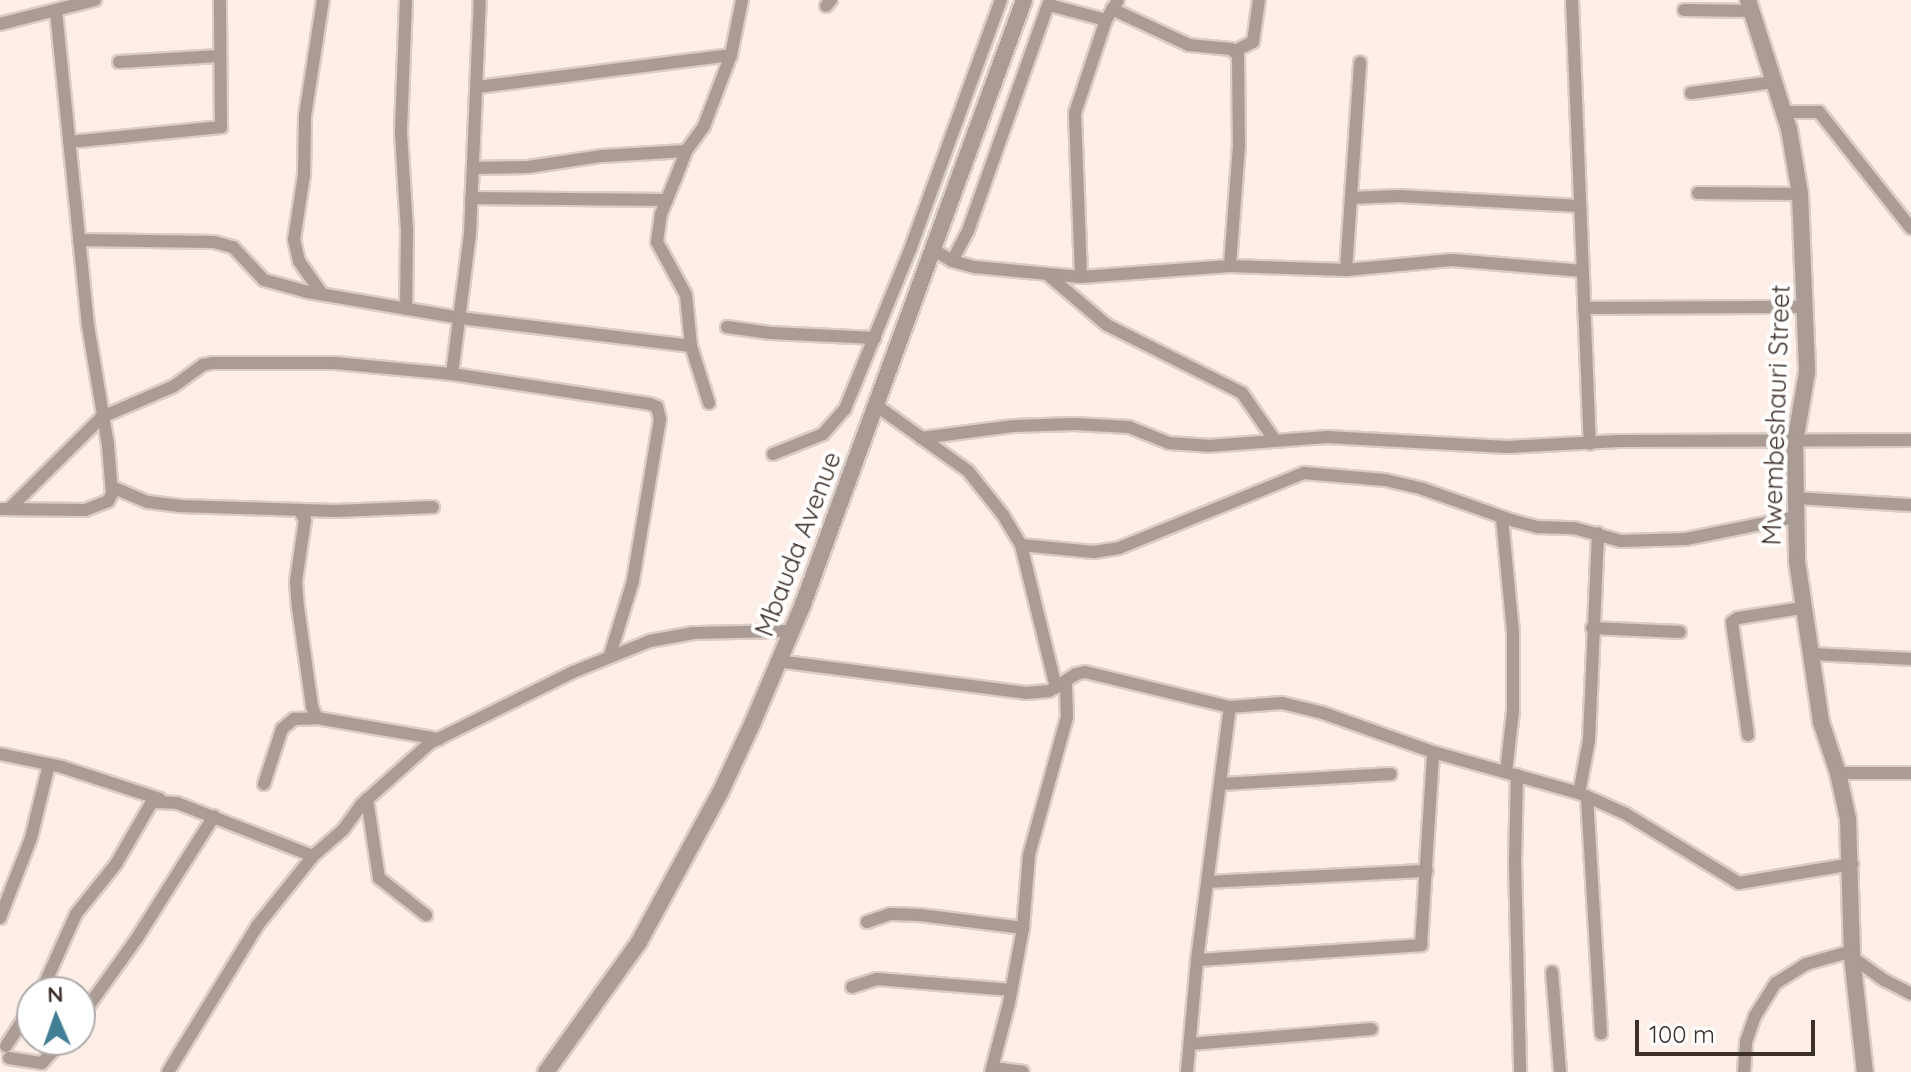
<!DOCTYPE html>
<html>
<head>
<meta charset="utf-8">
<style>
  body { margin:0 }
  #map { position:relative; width:1911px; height:1072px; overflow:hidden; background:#fdefe8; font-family:Quicksand,sans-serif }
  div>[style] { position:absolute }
  .roads { filter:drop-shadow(2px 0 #daccc6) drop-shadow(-2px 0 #daccc6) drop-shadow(0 2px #daccc6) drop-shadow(0 -2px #daccc6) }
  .minor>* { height:12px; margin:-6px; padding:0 6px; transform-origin:6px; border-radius:6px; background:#aa9b95 }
  .tertiary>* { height:16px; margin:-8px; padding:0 8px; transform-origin:8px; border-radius:8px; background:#aa9b95 }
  span { translate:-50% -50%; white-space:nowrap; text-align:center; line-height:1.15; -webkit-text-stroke:8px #fff; paint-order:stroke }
  .street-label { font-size:26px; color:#3d2f29 }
  .north { position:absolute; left:16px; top:976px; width:80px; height:80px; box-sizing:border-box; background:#fff; border:2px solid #b1aca9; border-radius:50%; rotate:358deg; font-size:22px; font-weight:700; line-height:32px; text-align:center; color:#3d2f29 }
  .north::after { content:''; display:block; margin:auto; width:28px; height:36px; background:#427e95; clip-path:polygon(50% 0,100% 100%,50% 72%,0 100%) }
  .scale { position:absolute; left:1635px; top:1020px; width:180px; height:36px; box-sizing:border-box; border:4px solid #3d2f29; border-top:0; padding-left:10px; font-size:24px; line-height:28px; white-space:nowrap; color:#3d2f29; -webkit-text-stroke:6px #fff; paint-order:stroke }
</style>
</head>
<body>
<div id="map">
  <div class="roads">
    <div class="minor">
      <i style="left:406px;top:0;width:133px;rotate:92.2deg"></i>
      <i style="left:401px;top:133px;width:97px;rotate:86.5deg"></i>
      <i style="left:407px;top:230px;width:79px;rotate:90.7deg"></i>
      <i style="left:1572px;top:0;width:444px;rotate:87.7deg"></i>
      <i style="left:1049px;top:5px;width:59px;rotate:14.7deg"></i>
      <i style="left:826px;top:6px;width:8px;rotate:-50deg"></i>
      <i style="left:1112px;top:9px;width:85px;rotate:25.1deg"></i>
      <i style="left:1189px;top:45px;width:42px;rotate:5.4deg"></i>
      <i style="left:1231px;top:49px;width:9px;rotate:41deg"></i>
      <i style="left:1238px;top:55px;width:90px;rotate:89.4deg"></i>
      <i style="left:1239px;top:145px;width:121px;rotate:94.3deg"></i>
      <i style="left:1684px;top:10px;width:67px;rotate:0.9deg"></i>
      <i style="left:0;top:24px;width:98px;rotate:-14.2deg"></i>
      <i style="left:1235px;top:51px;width:20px;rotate:-27deg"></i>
      <i style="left:1253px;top:42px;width:42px;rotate:-81.9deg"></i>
      <i style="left:119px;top:62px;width:100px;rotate:-3.4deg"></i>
      <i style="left:478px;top:87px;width:255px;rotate:-7.2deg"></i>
      <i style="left:1691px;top:93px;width:83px;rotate:-7.6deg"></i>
      <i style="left:1783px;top:112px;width:36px"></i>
      <i style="left:1819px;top:112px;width:148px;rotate:51.6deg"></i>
      <i style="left:69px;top:142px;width:153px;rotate:-5.6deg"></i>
      <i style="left:221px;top:127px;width:127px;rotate:-90.5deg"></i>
      <i style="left:473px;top:168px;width:55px;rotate:-1deg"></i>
      <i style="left:528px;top:167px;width:75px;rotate:-8.5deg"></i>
      <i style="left:602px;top:156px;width:84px;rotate:-3.4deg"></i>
      <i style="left:1698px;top:193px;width:102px;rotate:0.6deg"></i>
      <i style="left:471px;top:198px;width:196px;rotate:0.6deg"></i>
      <i style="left:1351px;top:198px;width:48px;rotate:-2.4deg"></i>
      <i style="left:1399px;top:196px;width:181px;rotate:3.2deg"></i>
      <i style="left:79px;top:240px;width:135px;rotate:0.8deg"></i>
      <i style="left:214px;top:242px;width:20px;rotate:15deg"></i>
      <i style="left:233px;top:247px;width:45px;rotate:46.8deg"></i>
      <i style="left:264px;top:280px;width:46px;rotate:15.3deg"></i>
      <i style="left:308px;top:292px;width:154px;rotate:9.7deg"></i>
      <i style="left:460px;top:318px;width:233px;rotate:6.9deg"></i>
      <i style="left:934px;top:250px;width:21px;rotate:31deg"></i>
      <i style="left:952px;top:261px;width:24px;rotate:15deg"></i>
      <i style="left:975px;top:267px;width:106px;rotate:5.4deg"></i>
      <i style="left:1081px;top:277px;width:149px;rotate:-4.2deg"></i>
      <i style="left:1230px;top:266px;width:116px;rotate:2deg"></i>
      <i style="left:1346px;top:270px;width:106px;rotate:-5.4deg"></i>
      <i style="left:1452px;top:260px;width:131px;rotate:4.8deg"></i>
      <i style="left:952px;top:261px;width:34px;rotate:-62deg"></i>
      <i style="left:968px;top:231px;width:245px;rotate:-70.5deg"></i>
      <i style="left:1346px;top:270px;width:208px;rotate:-86.1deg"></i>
      <i style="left:1048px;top:275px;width:77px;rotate:40.3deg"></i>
      <i style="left:1107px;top:325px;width:151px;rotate:26.7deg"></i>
      <i style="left:1242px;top:393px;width:56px;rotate:55.2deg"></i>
      <i style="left:1081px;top:277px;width:164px;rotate:-92.1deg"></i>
      <i style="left:1075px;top:113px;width:98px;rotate:-71.6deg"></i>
      <i style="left:1106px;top:20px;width:23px;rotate:-59deg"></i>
      <i style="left:322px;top:294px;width:40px;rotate:-124.9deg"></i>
      <i style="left:299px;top:261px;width:22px;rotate:-103deg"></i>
      <i style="left:294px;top:240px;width:66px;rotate:-81.3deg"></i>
      <i style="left:304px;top:175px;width:59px;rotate:-89deg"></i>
      <i style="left:305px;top:116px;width:117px;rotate:-81.2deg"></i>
      <i style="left:1584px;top:308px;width:221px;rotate:-0.3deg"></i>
      <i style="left:727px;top:327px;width:44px;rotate:7.8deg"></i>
      <i style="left:771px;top:333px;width:104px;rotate:2.8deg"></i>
      <i style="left:452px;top:374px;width:141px;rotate:-82.7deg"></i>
      <i style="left:470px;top:234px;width:234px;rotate:-87.6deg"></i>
      <i style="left:709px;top:403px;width:60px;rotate:-107.5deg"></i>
      <i style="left:691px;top:346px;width:51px;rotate:-95.6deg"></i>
      <i style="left:686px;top:295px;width:60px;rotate:-118.7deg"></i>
      <i style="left:657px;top:242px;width:28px;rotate:-82deg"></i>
      <i style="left:661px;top:214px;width:37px;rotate:-68deg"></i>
      <i style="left:675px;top:180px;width:31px;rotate:-69deg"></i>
      <i style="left:686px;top:151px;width:31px;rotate:-54deg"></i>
      <i style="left:704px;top:126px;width:76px;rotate:-69.2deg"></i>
      <i style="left:731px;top:55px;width:56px;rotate:-78.7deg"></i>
      <i style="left:877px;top:406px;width:112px;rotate:35.5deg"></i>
      <i style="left:968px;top:471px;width:56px;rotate:51.5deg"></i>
      <i style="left:1003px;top:515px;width:35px;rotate:59deg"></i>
      <i style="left:1021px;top:545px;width:147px;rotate:76.2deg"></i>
      <i style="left:921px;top:438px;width:94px;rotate:-7.4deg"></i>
      <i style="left:1014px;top:426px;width:60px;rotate:-1.9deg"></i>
      <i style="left:1074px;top:424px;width:55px;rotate:3.1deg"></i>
      <i style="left:1129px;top:427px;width:43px;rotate:21.8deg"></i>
      <i style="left:1169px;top:443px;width:39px;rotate:4deg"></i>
      <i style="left:1208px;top:446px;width:119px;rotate:-4.3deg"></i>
      <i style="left:1327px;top:437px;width:180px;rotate:3.2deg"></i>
      <i style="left:1507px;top:447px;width:112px;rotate:-3.1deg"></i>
      <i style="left:1619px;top:441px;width:292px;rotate:-0.2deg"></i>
      <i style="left:773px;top:454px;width:54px;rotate:-21.8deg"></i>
      <i style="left:823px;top:434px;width:33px;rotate:-49deg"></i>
      <i style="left:845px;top:409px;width:175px;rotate:-67.8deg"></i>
      <i style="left:911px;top:247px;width:263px;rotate:-70deg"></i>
      <i style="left:112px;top:487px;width:39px;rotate:23deg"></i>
      <i style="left:148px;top:502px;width:31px;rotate:7deg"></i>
      <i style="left:179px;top:506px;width:156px;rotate:1.8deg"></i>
      <i style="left:335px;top:511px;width:98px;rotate:-2.3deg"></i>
      <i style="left:1796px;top:498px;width:115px;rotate:3.5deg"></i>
      <i style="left:0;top:509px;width:85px;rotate:0.7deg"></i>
      <i style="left:85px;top:510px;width:25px;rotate:-21deg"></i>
      <i style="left:108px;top:501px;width:8px;rotate:-60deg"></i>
      <i style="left:112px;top:494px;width:49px;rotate:-94.7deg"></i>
      <i style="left:108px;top:445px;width:121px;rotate:-99.5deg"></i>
      <i style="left:88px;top:326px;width:317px;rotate:-95.8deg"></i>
      <i style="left:9px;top:509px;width:131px;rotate:-44.7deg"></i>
      <i style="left:102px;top:417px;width:78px;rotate:-23.3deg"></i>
      <i style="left:174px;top:386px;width:36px;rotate:-36deg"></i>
      <i style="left:203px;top:365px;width:9px;rotate:-13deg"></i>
      <i style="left:212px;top:363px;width:123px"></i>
      <i style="left:335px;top:363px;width:118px;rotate:5.4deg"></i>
      <i style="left:452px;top:374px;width:200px;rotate:8.6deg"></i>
      <i style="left:650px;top:404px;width:8px;rotate:23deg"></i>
      <i style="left:657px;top:407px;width:12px;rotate:76deg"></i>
      <i style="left:660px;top:419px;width:164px;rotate:99.5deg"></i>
      <i style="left:633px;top:581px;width:77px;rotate:107.3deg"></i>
      <i style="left:299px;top:510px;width:12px;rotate:59deg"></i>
      <i style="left:305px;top:520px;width:62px;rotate:98.4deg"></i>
      <i style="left:296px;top:581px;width:26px;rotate:86deg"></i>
      <i style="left:298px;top:607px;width:101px;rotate:82deg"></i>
      <i style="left:312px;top:707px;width:12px;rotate:66deg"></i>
      <i style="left:1502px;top:518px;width:115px;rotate:84.5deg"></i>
      <i style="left:1513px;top:632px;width:79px;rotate:90deg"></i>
      <i style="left:1513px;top:711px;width:61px;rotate:96.5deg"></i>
      <i style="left:1021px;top:545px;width:73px;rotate:5.5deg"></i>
      <i style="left:1094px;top:552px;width:25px;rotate:-9deg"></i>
      <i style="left:1119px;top:548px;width:200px;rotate:-22.1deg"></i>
      <i style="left:1304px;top:473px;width:81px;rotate:4.9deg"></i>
      <i style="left:1385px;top:480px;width:39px;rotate:13deg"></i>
      <i style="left:1423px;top:489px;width:93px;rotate:19.4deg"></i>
      <i style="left:1511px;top:520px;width:28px;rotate:15deg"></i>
      <i style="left:1538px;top:527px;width:36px;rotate:2deg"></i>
      <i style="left:1574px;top:528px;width:49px;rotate:15.5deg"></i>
      <i style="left:1621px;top:541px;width:65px;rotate:-1.8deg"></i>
      <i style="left:1686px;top:539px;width:111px;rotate:-11.4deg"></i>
      <i style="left:1592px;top:628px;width:88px;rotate:2.6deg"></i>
      <i style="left:1813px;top:654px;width:98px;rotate:2.9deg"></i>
      <i style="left:777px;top:661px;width:251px;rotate:7.3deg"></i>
      <i style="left:1026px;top:693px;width:23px;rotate:-5deg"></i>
      <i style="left:1049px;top:691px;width:32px;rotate:-32deg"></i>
      <i style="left:1076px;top:674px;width:9px;rotate:-13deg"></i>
      <i style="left:1085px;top:672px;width:149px;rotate:13.6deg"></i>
      <i style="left:1230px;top:707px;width:52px;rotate:-4.4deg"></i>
      <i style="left:1282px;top:703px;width:42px;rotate:13.7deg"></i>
      <i style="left:1323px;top:713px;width:117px;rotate:19.5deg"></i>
      <i style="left:1433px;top:752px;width:152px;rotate:15.7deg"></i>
      <i style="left:1579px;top:793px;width:51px;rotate:24.1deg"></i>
      <i style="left:1626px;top:814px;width:132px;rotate:31.4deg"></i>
      <i style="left:1739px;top:883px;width:115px;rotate:-9.5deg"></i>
      <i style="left:1748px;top:735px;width:114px;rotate:-98.1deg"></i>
      <i style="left:1732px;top:622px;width:7px;rotate:-34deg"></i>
      <i style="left:1738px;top:618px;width:65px;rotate:-8.9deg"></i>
      <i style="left:0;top:754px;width:63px;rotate:11.8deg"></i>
      <i style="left:62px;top:767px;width:103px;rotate:18.1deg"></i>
      <i style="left:1838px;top:773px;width:73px"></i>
      <i style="left:1517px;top:775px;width:86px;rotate:91.3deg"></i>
      <i style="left:1515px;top:861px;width:211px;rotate:88.6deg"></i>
      <i style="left:264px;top:784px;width:58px;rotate:-71.9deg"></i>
      <i style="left:282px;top:729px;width:16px;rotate:-40deg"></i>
      <i style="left:294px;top:719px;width:23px;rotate:-2deg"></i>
      <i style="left:317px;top:718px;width:124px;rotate:9.8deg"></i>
      <i style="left:1222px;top:784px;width:169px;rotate:-3.4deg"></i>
      <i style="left:1579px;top:793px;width:54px;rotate:-79.3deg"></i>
      <i style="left:1589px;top:740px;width:207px;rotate:-87.5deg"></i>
      <i style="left:1587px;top:797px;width:237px;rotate:86.6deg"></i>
      <i style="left:367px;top:799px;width:80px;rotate:81.4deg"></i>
      <i style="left:379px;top:878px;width:60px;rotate:38.2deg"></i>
      <i style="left:1208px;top:882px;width:219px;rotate:-2.9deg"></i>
      <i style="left:0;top:918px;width:86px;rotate:-68.8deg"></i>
      <i style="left:31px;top:838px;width:76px;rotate:-76.3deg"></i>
      <i style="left:867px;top:922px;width:24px;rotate:-19deg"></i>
      <i style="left:890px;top:914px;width:30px;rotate:2deg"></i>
      <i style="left:920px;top:915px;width:104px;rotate:7.2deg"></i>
      <i style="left:1852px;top:957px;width:39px;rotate:36deg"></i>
      <i style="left:1884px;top:980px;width:30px;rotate:27deg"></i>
      <i style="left:1197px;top:960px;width:225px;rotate:-3.8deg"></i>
      <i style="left:1421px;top:945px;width:193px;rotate:-86.4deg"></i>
      <i style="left:1552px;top:972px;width:100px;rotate:85.4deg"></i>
      <i style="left:852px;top:987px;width:26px;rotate:-18deg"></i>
      <i style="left:877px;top:979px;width:135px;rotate:4.7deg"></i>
      <i style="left:41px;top:992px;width:85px;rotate:-65.8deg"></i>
      <i style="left:76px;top:914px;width:64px;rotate:-51.3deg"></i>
      <i style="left:116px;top:864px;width:72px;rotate:-59.9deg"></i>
      <i style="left:152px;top:802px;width:25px;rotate:2deg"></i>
      <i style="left:177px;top:803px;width:146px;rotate:21.3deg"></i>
      <i style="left:80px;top:1018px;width:98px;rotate:-54.5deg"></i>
      <i style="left:137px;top:938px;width:144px;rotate:-57.7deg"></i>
      <i style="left:1190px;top:1044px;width:182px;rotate:-4.7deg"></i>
      <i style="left:6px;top:1046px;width:48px;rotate:-57deg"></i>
      <i style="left:9px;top:1058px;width:33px;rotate:9deg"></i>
      <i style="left:42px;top:1063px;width:31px;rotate:-48deg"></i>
      <i style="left:992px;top:1068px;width:31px;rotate:7deg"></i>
      <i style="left:168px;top:1072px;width:171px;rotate:-58.6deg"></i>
      <i style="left:257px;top:926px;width:90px;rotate:-51.3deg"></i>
      <i style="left:313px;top:856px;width:40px;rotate:-41deg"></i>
      <i style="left:343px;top:830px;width:32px;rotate:-54deg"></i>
      <i style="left:362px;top:804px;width:91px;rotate:-41.9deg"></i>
      <i style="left:430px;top:743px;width:160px;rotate:-26.4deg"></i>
      <i style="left:573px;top:672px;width:83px;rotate:-21.9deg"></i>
      <i style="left:650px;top:641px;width:44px;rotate:-10.5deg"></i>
      <i style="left:693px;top:633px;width:98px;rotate:-1.2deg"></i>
      <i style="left:991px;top:1072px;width:71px;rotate:-75.4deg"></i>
      <i style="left:1009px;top:1003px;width:76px;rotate:-79.4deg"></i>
      <i style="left:1023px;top:928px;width:73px;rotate:-85.3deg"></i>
      <i style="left:1029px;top:855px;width:143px;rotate:-74.6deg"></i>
      <i style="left:1067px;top:717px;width:34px;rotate:-92deg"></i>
      <i style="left:1187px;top:1072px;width:112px;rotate:-84.9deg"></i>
      <i style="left:1197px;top:960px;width:255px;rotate:-82.6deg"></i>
      <i style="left:1744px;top:1072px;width:30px;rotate:-86deg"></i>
      <i style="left:1746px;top:1042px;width:28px;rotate:-71deg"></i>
      <i style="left:1755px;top:1016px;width:39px;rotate:-58deg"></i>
      <i style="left:1776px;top:983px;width:36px;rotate:-32deg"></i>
      <i style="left:1806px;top:964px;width:48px;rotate:-15.8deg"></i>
    </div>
    <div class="tertiary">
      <i style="left:1748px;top:0;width:135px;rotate:72.4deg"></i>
      <i style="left:1789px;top:129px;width:66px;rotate:80.4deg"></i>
      <i style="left:1800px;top:194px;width:178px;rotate:87.7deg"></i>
      <i style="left:1807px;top:372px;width:71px;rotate:99.7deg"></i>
      <i style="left:1795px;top:442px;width:119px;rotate:89deg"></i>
      <i style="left:1797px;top:561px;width:163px;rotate:81.5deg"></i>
      <i style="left:1821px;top:722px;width:54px;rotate:71.6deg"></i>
      <i style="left:1838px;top:773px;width:47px;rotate:77.7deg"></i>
      <i style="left:1848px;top:819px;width:138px;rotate:88.3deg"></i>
      <i style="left:1852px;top:957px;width:116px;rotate:83.6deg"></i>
      <i style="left:546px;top:1072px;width:160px;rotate:-54.4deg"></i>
      <i style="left:639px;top:942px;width:172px;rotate:-61.5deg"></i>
      <i style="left:721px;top:791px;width:76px;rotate:-65.1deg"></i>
      <i style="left:753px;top:722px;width:128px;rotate:-67deg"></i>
      <i style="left:803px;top:604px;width:643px;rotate:-69.9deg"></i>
    </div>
  </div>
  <div class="street-label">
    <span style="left:1776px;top:415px;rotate:-88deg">Mwembeshauri Street</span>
    <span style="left:798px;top:544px;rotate:-69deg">Mbauda Avenue</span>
  </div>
  <div class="north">N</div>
  <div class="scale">100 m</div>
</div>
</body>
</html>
